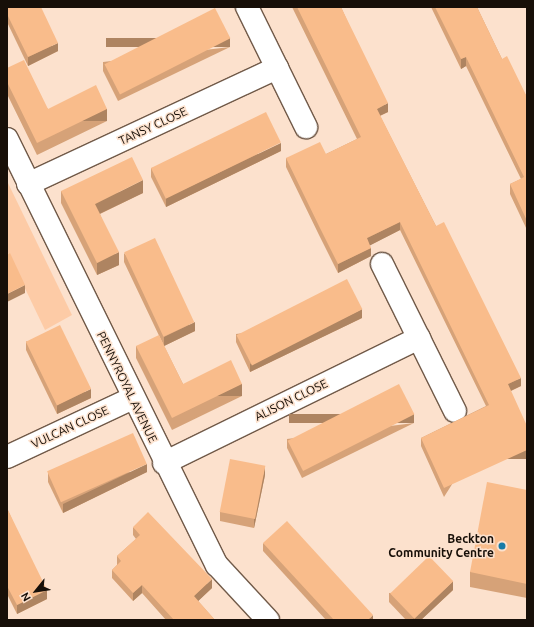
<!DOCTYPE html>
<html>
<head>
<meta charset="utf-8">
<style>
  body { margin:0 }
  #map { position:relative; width:534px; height:627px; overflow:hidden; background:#fce1cd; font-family:Ubuntu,sans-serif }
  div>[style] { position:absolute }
  .green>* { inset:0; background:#fdcba6 }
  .roads { filter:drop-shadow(1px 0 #715a49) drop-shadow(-1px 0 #715a49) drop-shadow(0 1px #715a49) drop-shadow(0 -1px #715a49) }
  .minor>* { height:22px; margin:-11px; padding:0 11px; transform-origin:11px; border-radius:11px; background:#fff }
  .wall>* { inset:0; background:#d6a278 }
  .shaded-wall>* { inset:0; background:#ae8461; transform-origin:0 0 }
  .building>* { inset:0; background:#f9bc8b; transform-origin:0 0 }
  .dots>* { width:11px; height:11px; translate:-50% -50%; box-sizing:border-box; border:2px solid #fce1cd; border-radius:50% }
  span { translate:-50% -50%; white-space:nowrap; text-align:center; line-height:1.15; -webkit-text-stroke:3px #fce1cd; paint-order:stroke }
  .street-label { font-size:12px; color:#170f08 }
  .poi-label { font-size:12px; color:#170f08; font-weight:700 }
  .right { translate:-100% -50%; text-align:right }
  .frame { position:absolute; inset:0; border:8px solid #170f08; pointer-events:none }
  .north { position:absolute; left:16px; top:571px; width:40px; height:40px; -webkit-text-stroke:3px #fce1cd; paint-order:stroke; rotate:240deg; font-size:11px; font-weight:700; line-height:16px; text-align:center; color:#170f08 }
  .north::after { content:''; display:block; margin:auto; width:14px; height:18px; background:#170f08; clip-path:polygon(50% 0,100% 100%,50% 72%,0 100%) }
</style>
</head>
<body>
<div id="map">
  <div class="green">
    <i style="clip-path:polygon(7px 181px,72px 315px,45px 330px,7px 251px)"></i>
  </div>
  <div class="roads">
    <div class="minor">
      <i style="left:247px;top:7px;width:134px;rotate:63.8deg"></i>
      <i style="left:7px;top:139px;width:475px;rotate:63.8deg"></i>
      <i style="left:217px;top:565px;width:75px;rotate:47.2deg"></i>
      <i style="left:28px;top:184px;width:275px;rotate:-25deg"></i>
      <i style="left:382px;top:264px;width:164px;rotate:63.6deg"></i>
      <i style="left:7px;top:457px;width:139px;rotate:-25.1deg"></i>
      <i style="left:164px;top:463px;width:284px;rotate:-26.1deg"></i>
    </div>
  </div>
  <div class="wall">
    <i style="clip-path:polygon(7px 7px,58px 51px,28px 66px,7px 22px)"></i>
    <i style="clip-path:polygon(292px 7px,341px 7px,388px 112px,380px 116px,436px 226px,521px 386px,511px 391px,444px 497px,421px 446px,421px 438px,486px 406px,400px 230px,370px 245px,371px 256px,338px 273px,319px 235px,286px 167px,286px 158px,326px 154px,357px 139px)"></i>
    <i style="clip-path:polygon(431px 7px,477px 7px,502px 59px,527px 97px,527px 230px,510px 194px,510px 184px,521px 179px,466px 66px,461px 69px)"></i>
    <i style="clip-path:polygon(230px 47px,118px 101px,103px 71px,103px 62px)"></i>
    <i style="clip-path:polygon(7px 68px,48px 109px,107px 121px,37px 155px,7px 94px)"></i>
    <i style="clip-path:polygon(281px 151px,166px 207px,151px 177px,151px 168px)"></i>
    <i style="clip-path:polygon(61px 191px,143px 193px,100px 214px,119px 265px,97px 275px,61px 203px)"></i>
    <i style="clip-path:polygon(124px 253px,195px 331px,164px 346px,183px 384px,242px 396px,172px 430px,136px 358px,136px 346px,163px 344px,124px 262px)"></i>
    <i style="clip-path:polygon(362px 318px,250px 372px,236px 342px,236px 334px)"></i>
    <i style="clip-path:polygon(26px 341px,91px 398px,57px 414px,26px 350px)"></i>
    <i style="clip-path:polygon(414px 423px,302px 478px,287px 448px,287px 439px)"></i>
    <i style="clip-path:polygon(147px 472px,63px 513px,48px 482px,48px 473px)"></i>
    <i style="clip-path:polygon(265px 475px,254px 528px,220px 521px,220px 512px)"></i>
    <i style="clip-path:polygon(527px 490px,527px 598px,470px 587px,470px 572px)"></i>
    <i style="clip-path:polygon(7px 508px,47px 599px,17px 614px,7px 594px)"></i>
    <i style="clip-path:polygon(133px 527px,212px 588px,198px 601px,215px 620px,166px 620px,142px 593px,133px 601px,112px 578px,112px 570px,117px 565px,117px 556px,136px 539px,133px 535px)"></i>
    <i style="clip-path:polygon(263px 543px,373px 620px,326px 620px,263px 551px)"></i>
    <i style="clip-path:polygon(453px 590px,421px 620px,406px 620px,389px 602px,389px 593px)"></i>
  </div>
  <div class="shaded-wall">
    <i style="left:230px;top:38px;width:9px;height:124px;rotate:90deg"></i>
    <i style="clip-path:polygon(58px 43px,58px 51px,28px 66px,28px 57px)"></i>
    <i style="clip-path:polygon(466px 57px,466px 66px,461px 69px,461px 59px)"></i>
    <i style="clip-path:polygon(388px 103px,388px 112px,377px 117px,377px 109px)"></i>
    <i style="left:107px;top:109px;width:12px;height:78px;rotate:90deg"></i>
    <i style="clip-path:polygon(281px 143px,281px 151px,166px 207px,166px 198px)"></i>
    <i style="clip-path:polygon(143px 180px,143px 193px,95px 216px,95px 204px)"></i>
    <i style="clip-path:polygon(400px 222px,400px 230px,367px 247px,367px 238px)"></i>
    <i style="clip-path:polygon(371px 248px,371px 256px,338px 273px,338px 264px)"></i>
    <i style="clip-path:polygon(119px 252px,119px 265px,97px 275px,97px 263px)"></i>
    <i style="clip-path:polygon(25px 285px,25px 293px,7px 302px,7px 294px)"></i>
    <i style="clip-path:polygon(362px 309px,362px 318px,250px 372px,250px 364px)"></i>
    <i style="clip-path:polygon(195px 322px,195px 331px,164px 346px,164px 337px)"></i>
    <i style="clip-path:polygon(521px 378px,521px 386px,508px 392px,508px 384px)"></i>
    <i style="left:242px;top:384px;width:12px;height:78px;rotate:90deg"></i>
    <i style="clip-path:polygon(91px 389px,91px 398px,57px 414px,57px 405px)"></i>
    <i style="left:414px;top:414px;width:9px;height:125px;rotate:90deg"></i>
    <i style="left:527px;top:450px;width:9px;height:91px;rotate:90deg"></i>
    <i style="clip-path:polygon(147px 464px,147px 472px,63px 513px,63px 504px)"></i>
    <i style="clip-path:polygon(265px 466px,265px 475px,254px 528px,254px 519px)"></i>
    <i style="clip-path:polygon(212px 579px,212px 588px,194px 605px,194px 596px)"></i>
    <i style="clip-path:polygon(453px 581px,453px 590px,421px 620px,413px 620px,413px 619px)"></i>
    <i style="clip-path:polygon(142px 585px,142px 593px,133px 601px,133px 593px)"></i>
    <i style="clip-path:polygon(47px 590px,47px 599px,17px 614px,17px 605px)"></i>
    <i style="clip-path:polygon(373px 615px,373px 620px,368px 620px)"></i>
  </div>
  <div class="building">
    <i style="clip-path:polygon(7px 7px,41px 7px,58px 43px,28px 57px,7px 14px)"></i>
    <i style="clip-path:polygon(297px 7px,341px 7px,388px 103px,377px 109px,436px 226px,444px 222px,521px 378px,508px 384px,527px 426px,527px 450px,444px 488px,421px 438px,489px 405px,400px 222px,367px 238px,371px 248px,338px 264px,319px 226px,286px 158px,320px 142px,326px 154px,361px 137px)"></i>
    <i style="clip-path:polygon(435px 7px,477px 7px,502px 59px,507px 56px,527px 97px,527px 221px,510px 184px,524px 177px,466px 57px,461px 59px)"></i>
    <i style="left:215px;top:8px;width:34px;height:124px;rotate:63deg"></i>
    <i style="clip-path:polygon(24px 60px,48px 109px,96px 85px,107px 109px,37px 143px,7px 82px,7px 68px)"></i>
    <i style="left:266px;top:112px;width:34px;height:128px;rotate:64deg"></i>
    <i style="clip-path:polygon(132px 157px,143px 180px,95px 204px,119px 252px,97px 263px,61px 191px)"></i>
    <i style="left:155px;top:238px;width:93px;height:34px;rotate:65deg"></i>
    <i style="clip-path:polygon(10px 253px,25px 285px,7px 294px,7px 255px)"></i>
    <i style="left:347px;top:279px;width:34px;height:124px;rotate:63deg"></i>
    <i style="left:60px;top:325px;width:71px;height:38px;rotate:64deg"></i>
    <i style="clip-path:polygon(159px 335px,183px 384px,231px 360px,242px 384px,172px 418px,136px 346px)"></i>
    <i style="left:399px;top:384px;width:34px;height:125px;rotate:63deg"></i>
    <i style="left:133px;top:433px;width:34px;height:94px;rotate:66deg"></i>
    <i style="left:230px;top:459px;width:36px;height:54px;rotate:11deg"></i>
    <i style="clip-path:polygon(487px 482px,527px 490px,527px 584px,470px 572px)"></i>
    <i style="clip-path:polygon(7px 508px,47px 590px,17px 605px,7px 586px)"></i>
    <i style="clip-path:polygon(148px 512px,212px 579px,194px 596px,215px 620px,174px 620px,142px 585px,133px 593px,112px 570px,121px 561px,117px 556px,140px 535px,133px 527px)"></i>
    <i style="clip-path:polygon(287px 521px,373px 615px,368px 620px,334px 620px,263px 543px)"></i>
    <i style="left:429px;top:556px;width:35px;height:54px;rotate:46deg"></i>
  </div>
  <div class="dots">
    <i style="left:502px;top:546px;background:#187ba7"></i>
  </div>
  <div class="street-label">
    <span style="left:153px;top:126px;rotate:-25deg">TANSY CLOSE</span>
    <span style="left:127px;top:387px;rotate:64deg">PENNYROYAL AVENUE</span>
    <span style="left:291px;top:400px;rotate:-26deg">ALISON CLOSE</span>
    <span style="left:70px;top:427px;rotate:-25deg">VULCAN CLOSE</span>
  </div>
  <div class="poi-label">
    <span class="right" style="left:494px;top:546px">Beckton<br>Community Centre</span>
  </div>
  <div class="frame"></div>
  <div class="north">N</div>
</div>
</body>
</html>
